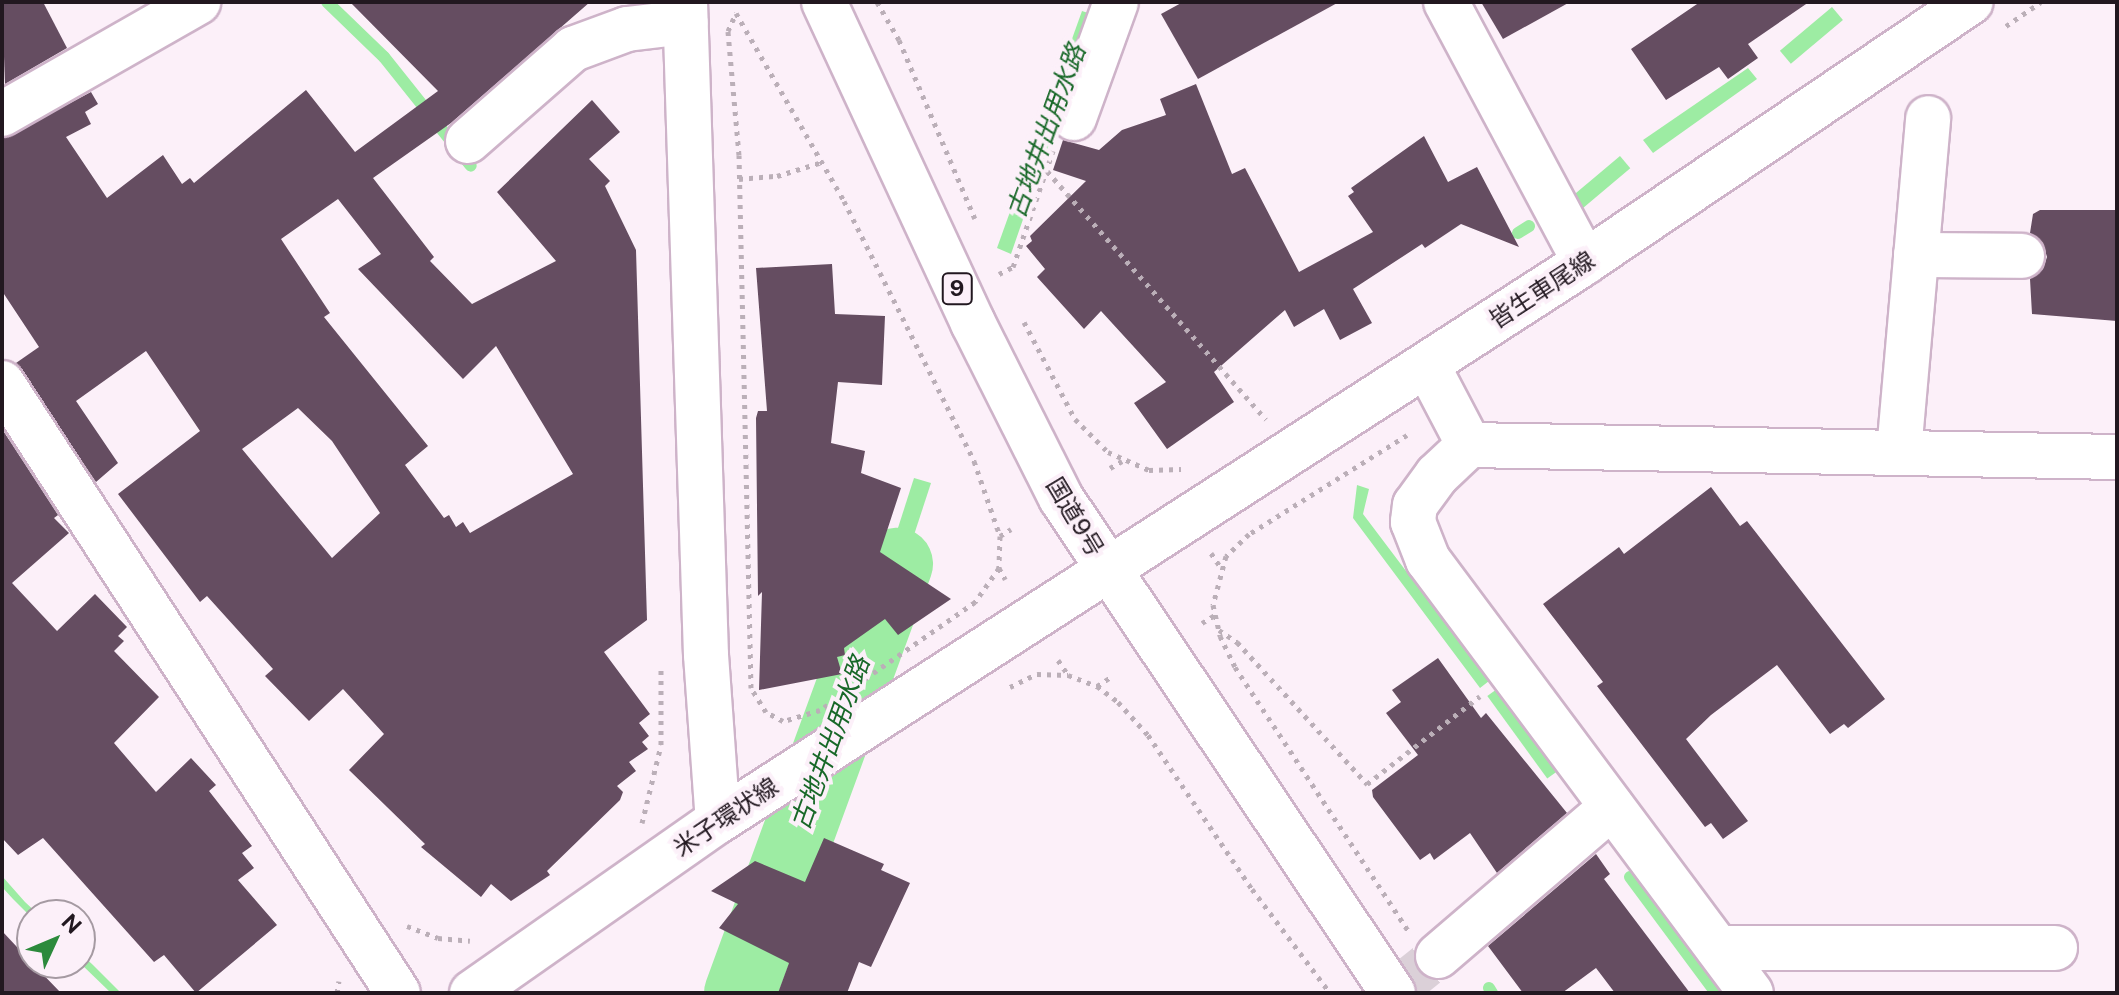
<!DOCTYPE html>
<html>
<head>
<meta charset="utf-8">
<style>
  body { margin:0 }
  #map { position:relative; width:2119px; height:995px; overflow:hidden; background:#fcf0f9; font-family:"Public Sans","Noto Sans JP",sans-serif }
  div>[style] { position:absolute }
  .water>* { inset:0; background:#9deca3; transform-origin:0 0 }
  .stream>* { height:12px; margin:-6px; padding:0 6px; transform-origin:6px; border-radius:6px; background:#9deca3 }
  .river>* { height:72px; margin:-36px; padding:0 36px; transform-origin:36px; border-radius:36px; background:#9deca3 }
  .building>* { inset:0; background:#654d61 }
  .minor-tunnel>* { height:44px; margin-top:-22px; transform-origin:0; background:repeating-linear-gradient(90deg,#dbd0d8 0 44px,transparent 0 66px) }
  .path>* { height:5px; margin-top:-2.5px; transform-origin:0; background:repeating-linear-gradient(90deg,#bbafb8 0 4px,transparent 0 10px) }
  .roads { filter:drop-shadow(2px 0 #ceb3c9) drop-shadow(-2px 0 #ceb3c9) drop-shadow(0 2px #ceb3c9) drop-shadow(0 -2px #ceb3c9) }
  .minor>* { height:44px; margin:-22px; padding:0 22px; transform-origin:22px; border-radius:22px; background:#fff }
  .major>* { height:44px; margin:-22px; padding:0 22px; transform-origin:22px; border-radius:22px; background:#fff }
  .highway>* { height:44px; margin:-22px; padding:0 22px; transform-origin:22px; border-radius:22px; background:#fff }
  span { translate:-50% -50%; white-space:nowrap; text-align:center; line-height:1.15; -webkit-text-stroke:8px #fcf0f9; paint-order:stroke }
  .shield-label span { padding:2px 6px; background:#fcf0f9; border:2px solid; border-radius:6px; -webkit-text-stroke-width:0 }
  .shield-label { font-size:22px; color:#221820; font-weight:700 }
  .street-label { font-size:24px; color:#221820 }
  .water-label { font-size:26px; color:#186828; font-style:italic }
  .frame { position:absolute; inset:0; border:4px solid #221820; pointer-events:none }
  .north { position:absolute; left:16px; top:899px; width:80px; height:80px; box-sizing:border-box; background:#fcf0f9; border:2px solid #a59aa2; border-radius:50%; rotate:46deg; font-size:22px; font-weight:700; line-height:32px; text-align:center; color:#221820 }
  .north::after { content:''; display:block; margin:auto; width:28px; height:36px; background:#2c8a3c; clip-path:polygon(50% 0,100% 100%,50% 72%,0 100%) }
</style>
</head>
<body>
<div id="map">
  <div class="water">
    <i style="left:1832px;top:7px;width:17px;height:68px;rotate:50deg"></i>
    <i style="clip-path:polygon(1082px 11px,1094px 15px,1011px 254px,997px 248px)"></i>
    <i style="left:593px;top:55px;width:7px;height:160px;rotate:63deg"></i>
    <i style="clip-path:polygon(1748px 68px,1757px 79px,1653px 153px,1643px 140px)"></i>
    <i style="left:1620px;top:156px;width:16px;height:64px;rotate:50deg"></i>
    <i style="clip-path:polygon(914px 478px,931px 483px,876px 651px,854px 665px)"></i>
    <i style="clip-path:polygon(1357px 485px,1369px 489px,1363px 514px,1489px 681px,1480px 688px,1353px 518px)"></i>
    <i style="left:1497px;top:689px;width:102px;height:12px;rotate:54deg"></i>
    <i style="clip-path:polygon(810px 830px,749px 993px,731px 993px,786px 843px)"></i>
    <i style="clip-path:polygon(2px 876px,25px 902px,39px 915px,32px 918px,13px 899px,2px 887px)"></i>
    <i style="clip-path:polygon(80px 953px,93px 965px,121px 993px,111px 993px,80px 963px)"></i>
  </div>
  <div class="stream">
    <i style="left:327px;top:2px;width:79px;rotate:44deg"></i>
    <i style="left:384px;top:57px;width:139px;rotate:51.4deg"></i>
    <i style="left:1518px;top:233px;width:13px;rotate:-32deg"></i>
    <i style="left:1630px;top:877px;width:144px;rotate:53.4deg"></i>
    <i style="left:1489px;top:988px;width:6px;rotate:59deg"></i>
  </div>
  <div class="river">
    <i style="left:740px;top:993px;width:457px;rotate:-69.9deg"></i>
  </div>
  <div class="building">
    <i style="clip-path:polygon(2px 2px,43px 2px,67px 48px,5px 84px)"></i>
    <i style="clip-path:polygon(evenodd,350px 2px,590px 2px,451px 123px,373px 178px,434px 257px,430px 261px,472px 304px,556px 261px,497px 192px,592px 100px,620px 132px,589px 159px,610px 181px,605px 186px,636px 250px,647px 620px,604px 652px,650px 714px,639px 723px,649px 736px,642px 742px,648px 749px,629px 762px,636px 771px,617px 786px,623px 792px,620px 800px,547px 871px,550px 875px,511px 901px,491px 884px,481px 897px,421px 847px,425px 844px,349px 770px,384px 734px,343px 689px,309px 721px,265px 676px,273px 669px,207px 596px,200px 602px,118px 494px,200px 431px,146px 351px,76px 401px,118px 463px,96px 482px,16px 363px,39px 347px,2px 291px,2px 139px,91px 92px,98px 104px,85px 112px,91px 124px,66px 137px,107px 198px,163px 155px,182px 184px,190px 178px,194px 183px,306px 90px,355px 152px,438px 91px,350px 2px,338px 199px,381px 254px,358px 269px,463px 379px,496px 346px,573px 474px,470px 533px,463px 522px,456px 527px,449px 515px,444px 518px,405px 465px,428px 446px,324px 317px,330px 313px,281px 239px,338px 199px,350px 2px,298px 408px,332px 441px,380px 513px,332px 558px,242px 449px,298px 408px)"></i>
    <i style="clip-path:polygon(1183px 2px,1339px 2px,1198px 79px,1161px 14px)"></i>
    <i style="clip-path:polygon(1481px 2px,1570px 2px,1503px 39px)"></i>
    <i style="clip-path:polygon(1700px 2px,1809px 2px,1748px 44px,1758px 58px,1728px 79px,1719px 67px,1666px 100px,1631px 49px)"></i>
    <i style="clip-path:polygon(1196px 84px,1232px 174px,1245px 168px,1299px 272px,1373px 232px,1348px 196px,1354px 192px,1351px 188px,1424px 136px,1448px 182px,1477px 167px,1519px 247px,1461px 224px,1425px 248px,1422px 244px,1353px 289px,1372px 323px,1340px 340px,1324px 309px,1294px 327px,1285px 310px,1214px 372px,1234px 402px,1167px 449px,1134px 403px,1166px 382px,1101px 311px,1084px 329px,1037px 277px,1045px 269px,1026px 246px,1032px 241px,1030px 236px,1086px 181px,1053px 170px,1063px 140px,1099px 150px,1122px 130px,1166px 115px,1160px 99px)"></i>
    <i style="clip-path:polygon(2040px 210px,2117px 210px,2117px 321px,2032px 314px,2030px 279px,2043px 269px,2047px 257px,2043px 243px,2030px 233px,2033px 214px)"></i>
    <i style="clip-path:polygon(832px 264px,835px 314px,885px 316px,882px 385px,838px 382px,831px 443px,865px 451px,861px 473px,901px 488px,880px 552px,951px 599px,898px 635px,885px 619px,844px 648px,845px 655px,837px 657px,842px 674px,759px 690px,762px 592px,758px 596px,756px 418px,758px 411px,767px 411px,756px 268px)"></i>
    <i style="clip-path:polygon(2px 429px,58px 515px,54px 518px,69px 533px,12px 583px,57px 631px,95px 594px,127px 627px,118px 636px,124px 641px,114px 651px,159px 697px,114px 743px,156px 792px,191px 758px,216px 785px,209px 791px,252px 846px,242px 853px,254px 868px,238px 880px,277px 925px,196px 993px,164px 955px,154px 962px,43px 838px,18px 855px,2px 838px)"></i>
    <i style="clip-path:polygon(1711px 487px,1740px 526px,1747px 521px,1885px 699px,1848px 728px,1844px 724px,1830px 734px,1777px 665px,1711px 715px,1686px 739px,1748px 821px,1723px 839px,1711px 823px,1705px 827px,1597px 686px,1603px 682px,1543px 604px,1619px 547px,1624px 554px)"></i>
    <i style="clip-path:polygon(1438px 658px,1481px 718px,1486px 713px,1567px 813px,1497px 873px,1470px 833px,1434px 860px,1430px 853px,1420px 860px,1373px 797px,1372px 790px,1418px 755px,1386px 713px,1401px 702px,1392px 690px)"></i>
    <i style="clip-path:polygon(824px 838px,884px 864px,881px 870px,910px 883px,871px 967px,859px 962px,847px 993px,778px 993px,789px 963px,719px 928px,738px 904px,711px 891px,755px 861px,805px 882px)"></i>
    <i style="clip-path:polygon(1596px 854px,1610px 874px,1604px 879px,1690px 993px,1615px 993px,1596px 968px,1562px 993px,1523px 993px,1488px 946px)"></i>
    <i style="clip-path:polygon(2px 931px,32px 963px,61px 993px,2px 993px)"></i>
  </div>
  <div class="minor-tunnel">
    <i style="left:1392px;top:993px;width:59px;rotate:-38.8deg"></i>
  </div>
  <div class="path">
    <i style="left:877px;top:2px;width:44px;rotate:59.9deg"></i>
    <i style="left:899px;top:40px;width:194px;rotate:67deg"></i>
    <i style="left:736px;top:13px;width:217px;rotate:60.1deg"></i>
    <i style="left:844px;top:201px;width:291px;rotate:63.4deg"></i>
    <i style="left:974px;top:461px;width:79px;rotate:70.9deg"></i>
    <i style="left:1000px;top:536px;width:32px;rotate:92deg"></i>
    <i style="left:999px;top:568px;width:42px;rotate:125.2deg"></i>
    <i style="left:975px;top:602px;width:189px;rotate:145.1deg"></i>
    <i style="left:820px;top:710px;width:39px;rotate:163deg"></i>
    <i style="left:783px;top:721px;width:19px;rotate:-152deg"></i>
    <i style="left:766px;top:712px;width:28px;rotate:-122deg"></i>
    <i style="left:751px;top:688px;width:533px;rotate:-91.29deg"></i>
    <i style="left:739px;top:155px;width:124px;rotate:-95.1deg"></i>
    <i style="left:728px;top:31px;width:20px;rotate:-66deg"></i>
    <i style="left:2006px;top:26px;width:42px;rotate:-34.4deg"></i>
    <i style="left:1047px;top:171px;width:331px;rotate:48.6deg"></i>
    <i style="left:739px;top:179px;width:38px;rotate:-5deg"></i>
    <i style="left:777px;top:176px;width:47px;rotate:-17.3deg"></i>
    <i style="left:999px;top:274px;width:16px;rotate:-27deg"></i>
    <i style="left:1013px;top:267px;width:123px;rotate:-71deg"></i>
    <i style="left:1024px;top:322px;width:110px;rotate:62.3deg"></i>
    <i style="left:1075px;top:419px;width:47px;rotate:45deg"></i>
    <i style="left:1108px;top:452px;width:45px;rotate:23.7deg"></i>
    <i style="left:1149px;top:470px;width:32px;rotate:-2deg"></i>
    <i style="left:1407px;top:435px;width:186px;rotate:147.9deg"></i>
    <i style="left:1249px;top:534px;width:32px;rotate:136deg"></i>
    <i style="left:1226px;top:556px;width:51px;rotate:104.9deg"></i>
    <i style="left:1213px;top:605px;width:32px;rotate:77deg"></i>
    <i style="left:1220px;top:636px;width:34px;rotate:64deg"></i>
    <i style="left:1235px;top:667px;width:315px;rotate:56.7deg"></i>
    <i style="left:1110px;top:468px;width:14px;rotate:-30deg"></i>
    <i style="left:1000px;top:536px;width:13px;rotate:-32deg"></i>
    <i style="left:1211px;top:553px;width:18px;rotate:56deg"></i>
    <i style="left:999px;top:568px;width:13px;rotate:61deg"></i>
    <i style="left:1202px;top:623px;width:15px;rotate:-32deg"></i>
    <i style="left:1219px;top:630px;width:22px;rotate:34deg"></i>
    <i style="left:1237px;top:642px;width:193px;rotate:47.5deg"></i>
    <i style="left:1367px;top:784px;width:143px;rotate:-37.9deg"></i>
    <i style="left:1058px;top:660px;width:18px;rotate:56deg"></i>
    <i style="left:1097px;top:686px;width:17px;rotate:-33deg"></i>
    <i style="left:1010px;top:687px;width:30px;rotate:-26deg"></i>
    <i style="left:1037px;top:674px;width:31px;rotate:2deg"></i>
    <i style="left:1068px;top:675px;width:31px;rotate:21deg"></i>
    <i style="left:1097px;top:686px;width:26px;rotate:37deg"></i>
    <i style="left:1118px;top:702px;width:45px;rotate:47.7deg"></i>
    <i style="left:1148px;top:735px;width:186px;rotate:56deg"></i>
    <i style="left:1252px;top:889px;width:130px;rotate:53.1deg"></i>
    <i style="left:642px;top:823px;width:80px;rotate:-76.3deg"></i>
    <i style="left:661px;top:745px;width:78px;rotate:-90deg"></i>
    <i style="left:407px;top:926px;width:33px;rotate:21deg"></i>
    <i style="left:438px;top:938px;width:32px;rotate:5deg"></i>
    <i style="left:337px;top:993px;width:12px;rotate:-81deg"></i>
  </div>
  <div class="roads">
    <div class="minor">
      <i style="left:685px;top:2px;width:653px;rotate:88.16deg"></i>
      <i style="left:706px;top:655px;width:166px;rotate:85.9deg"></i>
      <i style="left:1446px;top:2px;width:295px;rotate:61.9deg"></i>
      <i style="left:2px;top:114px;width:226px;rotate:-29.7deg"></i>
      <i style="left:1074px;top:118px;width:123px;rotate:-70.1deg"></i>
      <i style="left:468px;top:141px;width:140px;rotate:-41.2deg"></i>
      <i style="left:573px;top:49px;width:58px;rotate:-20.3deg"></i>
      <i style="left:627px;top:29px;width:59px;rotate:-6.8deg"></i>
      <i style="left:1916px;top:255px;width:106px;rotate:0.5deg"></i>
      <i style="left:1427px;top:365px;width:90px;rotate:62.3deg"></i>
      <i style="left:1469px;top:445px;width:44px;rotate:136.8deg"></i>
      <i style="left:1437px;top:475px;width:37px;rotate:126deg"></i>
      <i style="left:1415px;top:505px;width:17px;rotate:97deg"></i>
      <i style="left:1413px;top:522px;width:41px;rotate:68.5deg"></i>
      <i style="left:1428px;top:560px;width:540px;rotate:53.28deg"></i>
      <i style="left:2px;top:383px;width:727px;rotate:57.01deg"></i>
      <i style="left:1469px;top:445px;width:648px;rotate:1.06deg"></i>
      <i style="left:1899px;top:452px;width:335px;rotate:-85deg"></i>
      <i style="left:1718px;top:948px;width:337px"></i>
      <i style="left:1438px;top:956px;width:229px;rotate:-40.6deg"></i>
    </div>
    <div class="major">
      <i style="left:472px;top:993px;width:300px;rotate:-35deg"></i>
      <i style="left:718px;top:821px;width:1021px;rotate:-32.8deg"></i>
      <i style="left:1576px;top:268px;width:476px;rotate:-34deg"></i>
    </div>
    <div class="highway">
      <i style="left:824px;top:2px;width:354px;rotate:65.1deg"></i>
      <i style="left:973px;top:323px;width:196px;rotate:63.3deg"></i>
      <i style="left:1061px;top:498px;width:596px;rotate:56.15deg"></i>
    </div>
  </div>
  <div class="shield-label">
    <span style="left:957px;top:289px">9</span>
  </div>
  <div class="street-label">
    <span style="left:1542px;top:290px;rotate:-33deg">皆生車尾線</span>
    <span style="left:1075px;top:517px;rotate:59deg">国道9号</span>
    <span style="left:726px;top:817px;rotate:-34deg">米子環状線</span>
  </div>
  <div class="water-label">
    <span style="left:1046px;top:131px;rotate:-70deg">古地井出用水路</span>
    <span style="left:830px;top:743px;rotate:-70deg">古地井出用水路</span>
  </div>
  <div class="frame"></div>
  <div class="north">N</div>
</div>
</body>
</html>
